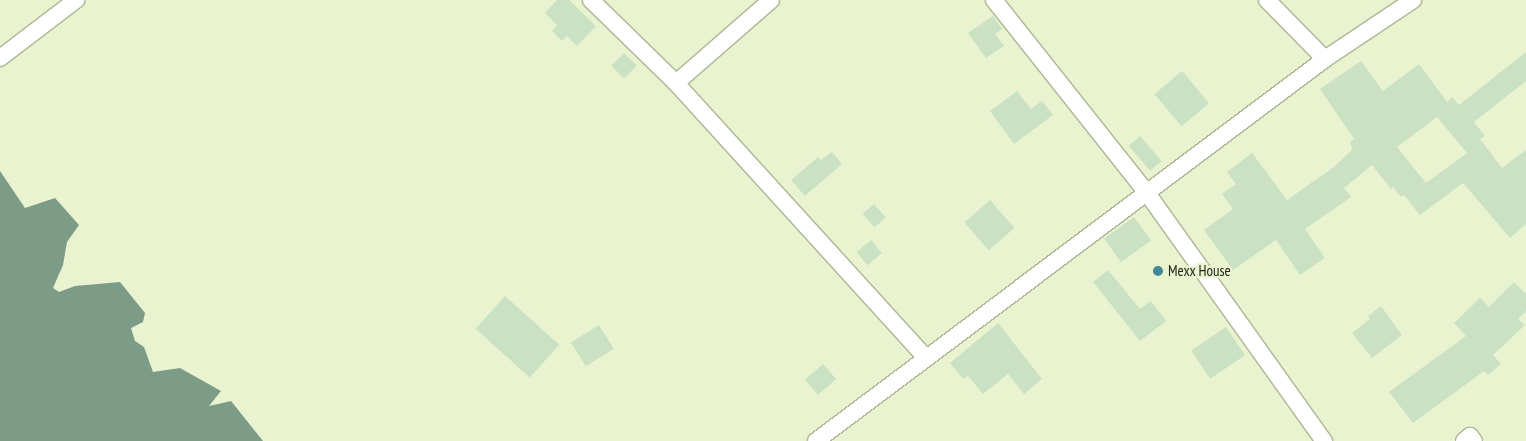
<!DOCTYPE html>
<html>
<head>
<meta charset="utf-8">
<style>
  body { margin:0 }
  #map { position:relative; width:1526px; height:441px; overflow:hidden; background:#eaf3d0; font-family:"PT Sans Narrow",sans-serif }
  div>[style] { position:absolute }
  .water>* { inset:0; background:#7c9c87 }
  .building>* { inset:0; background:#cbe1c4; transform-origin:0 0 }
  .roads { filter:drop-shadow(1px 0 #aeb695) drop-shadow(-1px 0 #aeb695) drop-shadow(0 1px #aeb695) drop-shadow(0 -1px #aeb695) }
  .street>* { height:16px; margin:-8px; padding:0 8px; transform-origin:8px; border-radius:8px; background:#fff }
  .dots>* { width:14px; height:14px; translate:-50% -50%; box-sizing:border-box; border:2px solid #eaf3d0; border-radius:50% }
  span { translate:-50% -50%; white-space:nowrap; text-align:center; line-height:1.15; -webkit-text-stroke:4.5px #eaf3d0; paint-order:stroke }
  .poi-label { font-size:15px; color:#232619 }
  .left { translate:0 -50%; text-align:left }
</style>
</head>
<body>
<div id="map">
  <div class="water">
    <i style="clip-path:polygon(0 171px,25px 208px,55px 198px,79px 225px,67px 242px,63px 265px,53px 288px,59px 292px,75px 286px,120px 282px,145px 313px,143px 322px,131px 328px,135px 341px,144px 347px,153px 372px,180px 368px,221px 391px,209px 406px,231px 401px,263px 441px,0 441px)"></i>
  </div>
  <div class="building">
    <i style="clip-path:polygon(557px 0,569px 0,596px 26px,577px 46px,567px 36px,562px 41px,552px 31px,557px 25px,545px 13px)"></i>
    <i style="clip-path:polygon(993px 16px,1002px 29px,995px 34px,1004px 46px,986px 58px,968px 33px)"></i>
    <i style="clip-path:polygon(evenodd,1526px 52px,1526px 81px,1474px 122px,1485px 136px,1480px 139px,1502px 168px,1526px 150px,1526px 224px,1510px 238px,1463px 183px,1420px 215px,1404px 195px,1401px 197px,1393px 187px,1391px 189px,1372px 165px,1344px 188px,1351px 197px,1305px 229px,1325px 258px,1300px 275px,1276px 240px,1233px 270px,1204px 230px,1233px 209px,1222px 194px,1236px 184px,1227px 172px,1252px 153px,1287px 200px,1334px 167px,1352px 150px,1350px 142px,1354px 139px,1320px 89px,1361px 61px,1383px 91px,1419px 64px,1447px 102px,1452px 97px,1459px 105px,1526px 52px,1437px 117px,1467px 153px,1426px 183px,1397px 147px,1437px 117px)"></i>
    <i style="left:624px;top:53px;width:18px;height:18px;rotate:45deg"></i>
    <i style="left:1182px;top:71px;width:42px;height:36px;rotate:50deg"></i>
    <i style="clip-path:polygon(1017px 91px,1031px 109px,1042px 101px,1053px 115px,1014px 144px,990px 111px)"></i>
    <i style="left:1140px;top:136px;width:33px;height:15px;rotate:49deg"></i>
    <i style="clip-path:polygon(832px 152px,842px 164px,805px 196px,791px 180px,818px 157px,821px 160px)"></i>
    <i style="left:990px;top:200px;width:37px;height:34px;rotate:49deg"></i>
    <i style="left:874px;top:204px;width:18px;height:15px;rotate:49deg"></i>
    <i style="left:1134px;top:217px;width:29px;height:37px;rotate:54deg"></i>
    <i style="left:871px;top:240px;width:17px;height:19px;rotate:50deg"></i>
    <i style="clip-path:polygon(1108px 270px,1140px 309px,1151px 301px,1166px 321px,1140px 341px,1093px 282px)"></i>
    <i style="clip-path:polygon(1514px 282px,1526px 294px,1526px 311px,1518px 319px,1525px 325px,1493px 355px,1501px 364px,1488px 375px,1484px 371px,1413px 423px,1389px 392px,1466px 336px,1454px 323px,1480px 298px,1489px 307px)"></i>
    <i style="left:505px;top:296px;width:73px;height:44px;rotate:42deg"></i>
    <i style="clip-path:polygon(1381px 306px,1402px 335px,1372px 358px,1352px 333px,1370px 319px,1368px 316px)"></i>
    <i style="clip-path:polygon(998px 323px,1042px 379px,1024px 394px,1008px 374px,983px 394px,968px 376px,963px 379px,950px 363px)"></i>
    <i style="left:599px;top:325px;width:28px;height:33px;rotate:58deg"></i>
    <i style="left:1226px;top:327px;width:34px;height:42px;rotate:56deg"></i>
    <i style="left:823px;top:364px;width:20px;height:24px;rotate:49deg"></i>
  </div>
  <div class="roads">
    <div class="street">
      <i style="left:591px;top:0;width:119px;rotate:44.3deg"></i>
      <i style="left:676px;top:83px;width:372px;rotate:47.7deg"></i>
      <i style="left:994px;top:0;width:246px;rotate:51.6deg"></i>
      <i style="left:1147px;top:193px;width:305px;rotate:54.5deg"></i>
      <i style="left:1267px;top:0;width:83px;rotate:45.5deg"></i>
      <i style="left:0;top:58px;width:96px;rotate:-37.3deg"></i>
      <i style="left:676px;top:83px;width:126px;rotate:-41.1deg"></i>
      <i style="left:816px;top:441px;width:636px;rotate:-36.89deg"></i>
      <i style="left:1325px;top:59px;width:106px;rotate:-33.8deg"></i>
      <i style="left:1464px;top:441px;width:8px;rotate:-40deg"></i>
      <i style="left:1470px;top:436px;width:6px;rotate:51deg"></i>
    </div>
  </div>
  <div class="dots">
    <i style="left:1158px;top:271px;background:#438895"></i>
  </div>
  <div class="poi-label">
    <span class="left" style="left:1168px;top:271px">Mexx House</span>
  </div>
</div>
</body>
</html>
